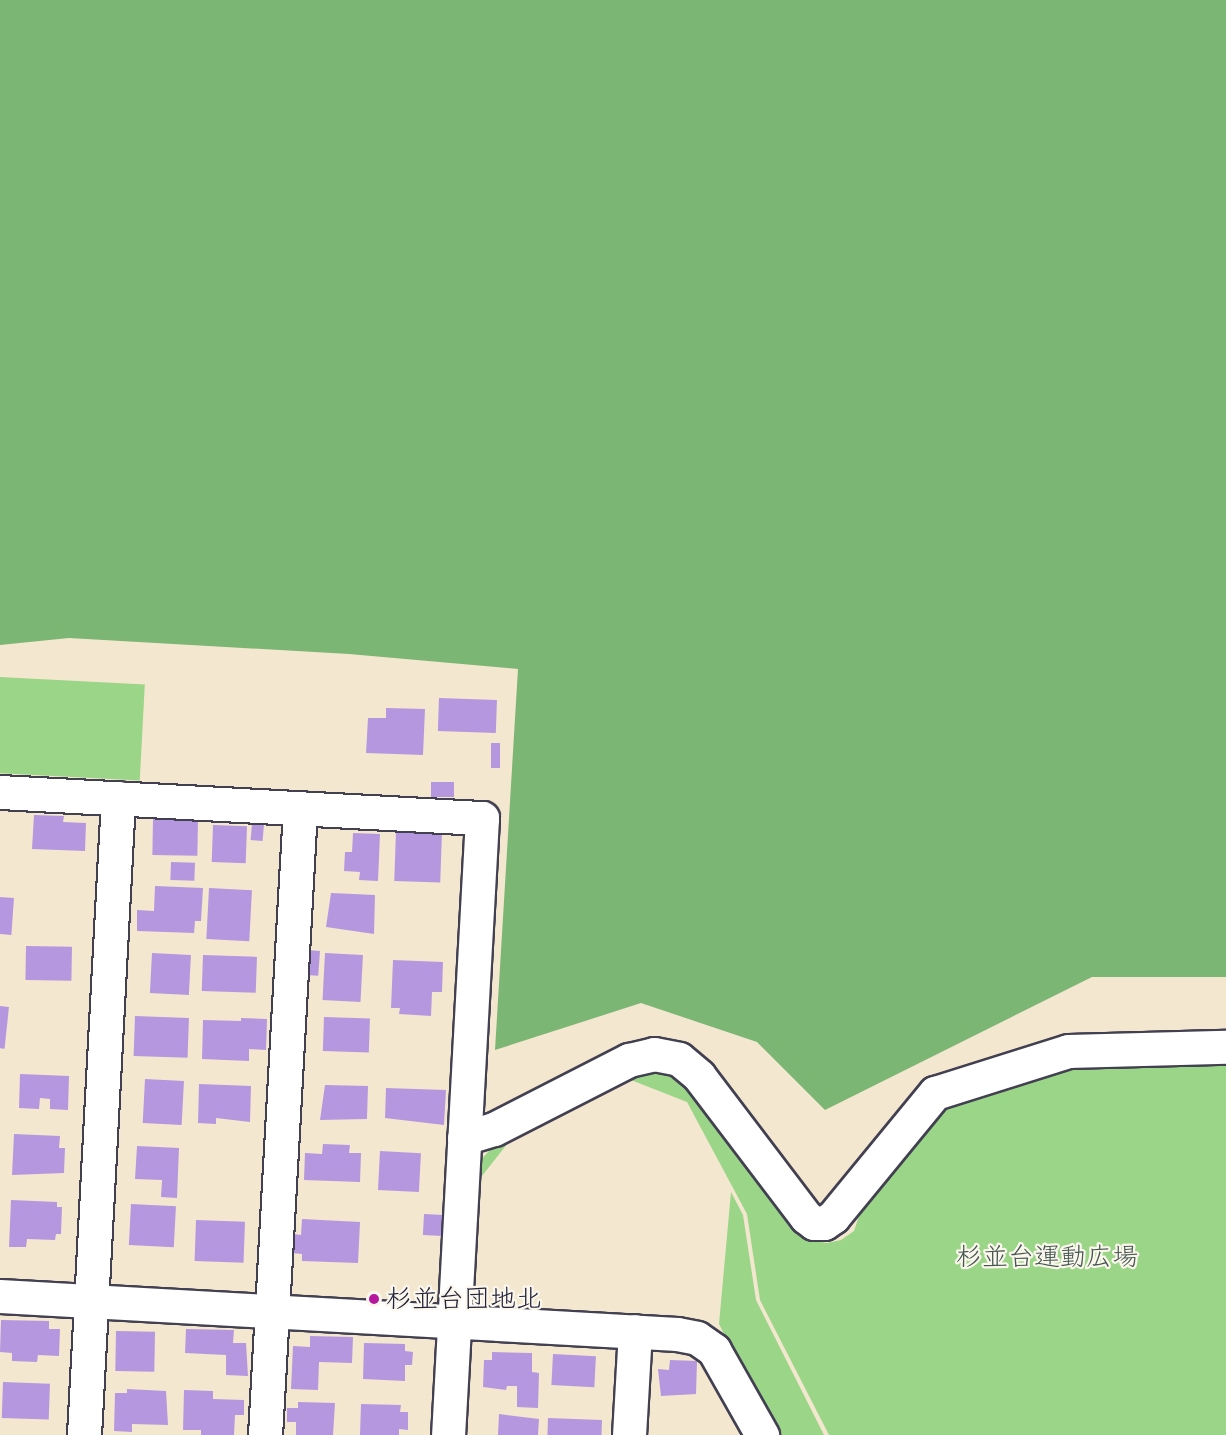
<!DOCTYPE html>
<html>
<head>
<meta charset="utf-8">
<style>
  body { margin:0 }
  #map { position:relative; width:1226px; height:1435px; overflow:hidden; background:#f4e7cf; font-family:Itim,"Klee One",sans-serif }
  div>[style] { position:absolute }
  .green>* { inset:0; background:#9ad588; transform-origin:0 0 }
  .forest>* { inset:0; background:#7bb674 }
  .building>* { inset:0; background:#b597df; transform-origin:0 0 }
  .roads { filter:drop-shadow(2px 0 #424051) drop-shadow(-2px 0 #424051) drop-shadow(0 2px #424051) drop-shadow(0 -2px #424051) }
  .minor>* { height:33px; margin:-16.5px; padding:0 16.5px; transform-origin:16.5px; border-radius:16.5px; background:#fff }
  .dots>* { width:16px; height:16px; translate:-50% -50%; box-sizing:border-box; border:3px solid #fbf7ec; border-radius:50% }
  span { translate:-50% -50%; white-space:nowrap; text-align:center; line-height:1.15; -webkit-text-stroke:4.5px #fbf7ec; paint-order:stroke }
  .park-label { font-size:26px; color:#465852 }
  .poi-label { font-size:26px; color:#22223b }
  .left { translate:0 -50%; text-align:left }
</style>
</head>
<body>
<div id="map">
  <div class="green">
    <i style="left:0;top:677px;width:145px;height:96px;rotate:3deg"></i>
    <i style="clip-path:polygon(1226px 1059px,1226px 1435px,829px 1435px,760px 1300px,747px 1214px,687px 1102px,631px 1080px,508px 1143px,474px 1186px,478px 1163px,499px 1140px,634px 1072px,654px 1067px,673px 1071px,689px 1084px,799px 1230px,811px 1240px,827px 1243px,841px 1240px,854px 1231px,866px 1195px,935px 1109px,1061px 1065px)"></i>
    <i style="clip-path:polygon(731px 1192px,743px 1215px,756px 1300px,824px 1435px,776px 1435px,719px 1324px)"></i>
  </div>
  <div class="forest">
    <i style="clip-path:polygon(0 0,1226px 0,1226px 977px,1092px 977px,825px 1110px,757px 1042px,641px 1003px,495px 1050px,518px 669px,349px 654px,69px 638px,0 645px)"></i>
  </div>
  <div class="building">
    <i style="left:439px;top:698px;width:58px;height:33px;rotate:2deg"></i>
    <i style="clip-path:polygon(386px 708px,425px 709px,423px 755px,366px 753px,368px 718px,386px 718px)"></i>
    <i style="left:491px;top:743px;width:9px;height:25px"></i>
    <i style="left:431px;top:782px;width:23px;height:15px"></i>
    <i style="clip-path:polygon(34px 815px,64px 816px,63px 822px,86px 823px,85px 851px,32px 849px)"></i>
    <i style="left:153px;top:819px;width:45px;height:36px;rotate:1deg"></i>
    <i style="left:252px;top:824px;width:12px;height:16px;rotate:5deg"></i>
    <i style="left:213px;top:825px;width:34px;height:37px;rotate:2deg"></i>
    <i style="left:396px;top:831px;width:46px;height:50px;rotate:2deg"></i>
    <i style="clip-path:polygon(353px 833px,380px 834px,378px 881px,359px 880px,360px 872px,344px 871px,345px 852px,352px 852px)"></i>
    <i style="left:171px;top:862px;width:24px;height:18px;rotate:2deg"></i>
    <i style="clip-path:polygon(155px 886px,203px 888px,201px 921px,195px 921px,194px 933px,137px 931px,137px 910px,154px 911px)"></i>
    <i style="left:209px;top:888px;width:43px;height:51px;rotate:3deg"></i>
    <i style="clip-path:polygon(331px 893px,375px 895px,374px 934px,326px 927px)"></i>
    <i style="left:0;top:897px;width:14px;height:37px;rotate:4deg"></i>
    <i style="left:26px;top:946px;width:46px;height:34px;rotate:1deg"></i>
    <i style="left:307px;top:950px;width:13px;height:25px;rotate:4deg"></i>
    <i style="left:152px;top:953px;width:39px;height:40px;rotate:3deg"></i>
    <i style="left:325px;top:953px;width:38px;height:47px;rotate:3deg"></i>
    <i style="left:203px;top:955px;width:54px;height:36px;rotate:2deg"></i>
    <i style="clip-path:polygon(393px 960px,443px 962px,442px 992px,432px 992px,431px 1016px,399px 1014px,400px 1008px,391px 1008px)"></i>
    <i style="left:0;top:1006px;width:9px;height:42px;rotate:6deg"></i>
    <i style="left:135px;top:1016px;width:54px;height:40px;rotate:2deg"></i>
    <i style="left:324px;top:1017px;width:46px;height:34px;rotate:2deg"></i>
    <i style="clip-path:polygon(241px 1018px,267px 1019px,266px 1050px,249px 1049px,249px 1061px,202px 1059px,203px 1020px,241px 1021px)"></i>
    <i style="clip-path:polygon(20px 1074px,69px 1076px,68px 1110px,50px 1109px,50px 1099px,40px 1098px,39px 1109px,19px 1108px)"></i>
    <i style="left:145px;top:1079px;width:39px;height:44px;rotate:3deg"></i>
    <i style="clip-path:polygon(199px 1084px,251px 1086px,250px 1122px,216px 1118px,216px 1124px,198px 1123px)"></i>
    <i style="clip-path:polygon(325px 1085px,368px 1086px,367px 1119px,320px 1120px)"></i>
    <i style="clip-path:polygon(386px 1088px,446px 1090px,444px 1125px,385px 1118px)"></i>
    <i style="clip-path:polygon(14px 1134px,60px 1136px,59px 1148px,65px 1148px,64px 1173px,12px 1175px)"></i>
    <i style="clip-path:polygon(323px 1144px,350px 1145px,349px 1153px,361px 1153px,360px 1182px,304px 1180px,305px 1153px,322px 1154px)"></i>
    <i style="clip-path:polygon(137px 1146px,179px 1148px,177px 1198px,161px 1197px,162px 1180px,135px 1179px)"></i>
    <i style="left:380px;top:1151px;width:41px;height:39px;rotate:3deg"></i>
    <i style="clip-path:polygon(11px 1200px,57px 1202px,57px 1207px,62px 1207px,61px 1234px,56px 1234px,55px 1240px,27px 1239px,26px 1247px,9px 1247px)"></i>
    <i style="left:131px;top:1204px;width:45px;height:41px;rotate:3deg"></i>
    <i style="left:424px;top:1214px;width:20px;height:21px;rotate:3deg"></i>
    <i style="clip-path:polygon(302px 1219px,360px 1222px,358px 1263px,302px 1261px,302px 1254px,292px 1253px,293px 1234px,301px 1235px)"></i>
    <i style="left:196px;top:1220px;width:49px;height:41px;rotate:2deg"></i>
    <i style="clip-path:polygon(1px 1320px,49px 1321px,49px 1329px,60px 1329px,59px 1356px,38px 1355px,37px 1362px,12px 1361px,12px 1353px,0 1352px)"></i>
    <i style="clip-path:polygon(186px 1329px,234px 1330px,233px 1343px,246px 1343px,248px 1376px,226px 1375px,226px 1355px,185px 1353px)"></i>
    <i style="left:116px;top:1331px;width:39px;height:40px;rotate:1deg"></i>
    <i style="clip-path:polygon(310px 1336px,353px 1337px,352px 1363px,319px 1362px,318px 1390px,291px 1389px,293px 1346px,310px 1347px)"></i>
    <i style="clip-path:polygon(364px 1343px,405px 1344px,405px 1351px,413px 1352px,412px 1365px,405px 1365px,405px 1381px,363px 1379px)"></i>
    <i style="clip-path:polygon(492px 1352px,532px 1353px,532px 1372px,539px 1373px,538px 1408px,517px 1407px,517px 1386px,507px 1386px,506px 1390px,483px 1387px,484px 1360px,492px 1360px)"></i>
    <i style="left:553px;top:1354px;width:43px;height:31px;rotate:3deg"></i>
    <i style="clip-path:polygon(670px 1360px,697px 1361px,696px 1394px,661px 1396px,658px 1369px,669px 1370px)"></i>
    <i style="left:3px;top:1382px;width:47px;height:36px;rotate:2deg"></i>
    <i style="clip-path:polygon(127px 1389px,166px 1391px,168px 1425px,132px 1424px,132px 1432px,114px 1431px,115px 1393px,127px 1393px)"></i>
    <i style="clip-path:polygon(184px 1390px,213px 1391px,213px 1399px,244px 1400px,244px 1415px,235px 1415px,234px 1435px,201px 1435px,201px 1430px,183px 1430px)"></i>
    <i style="clip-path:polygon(298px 1402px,335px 1403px,333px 1435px,296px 1435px,296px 1422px,287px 1422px,287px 1408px,298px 1408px)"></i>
    <i style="clip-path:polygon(361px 1404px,401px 1405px,400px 1412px,408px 1412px,408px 1430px,399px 1429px,399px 1435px,360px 1435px)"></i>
    <i style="clip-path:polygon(499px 1414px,539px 1419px,538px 1435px,498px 1435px)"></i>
    <i style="left:548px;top:1418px;width:54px;height:17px;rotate:2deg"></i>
  </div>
  <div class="roads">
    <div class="minor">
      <i style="left:0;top:792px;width:483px;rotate:3.1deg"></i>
      <i style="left:482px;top:818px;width:618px;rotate:93.15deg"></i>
      <i style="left:464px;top:1138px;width:31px;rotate:-17deg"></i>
      <i style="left:494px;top:1129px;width:152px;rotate:-27.1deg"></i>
      <i style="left:629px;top:1060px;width:26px;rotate:-13deg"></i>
      <i style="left:654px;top:1054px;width:25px;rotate:11deg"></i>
      <i style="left:679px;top:1059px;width:26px;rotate:40deg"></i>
      <i style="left:699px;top:1076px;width:177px;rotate:52.8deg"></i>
      <i style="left:806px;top:1217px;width:10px;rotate:37deg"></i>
      <i style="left:814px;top:1223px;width:10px"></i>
      <i style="left:824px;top:1223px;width:11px;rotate:-34deg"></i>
      <i style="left:833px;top:1217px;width:161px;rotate:-50.6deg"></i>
      <i style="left:935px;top:1093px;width:139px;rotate:-17.5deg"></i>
      <i style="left:1068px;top:1051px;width:158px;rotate:-1.5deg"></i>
      <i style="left:0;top:1296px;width:678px;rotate:3.21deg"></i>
      <i style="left:677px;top:1334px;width:20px;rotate:11deg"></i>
      <i style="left:697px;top:1338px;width:21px;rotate:35deg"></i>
      <i style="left:714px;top:1350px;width:98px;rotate:60.5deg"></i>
      <i style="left:84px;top:1435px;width:638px;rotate:-86.94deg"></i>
      <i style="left:265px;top:1435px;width:628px;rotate:-86.8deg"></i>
      <i style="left:629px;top:1435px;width:104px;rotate:-86.7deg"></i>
    </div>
  </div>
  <div class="dots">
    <i style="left:374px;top:1299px;background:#b5179e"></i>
  </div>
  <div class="park-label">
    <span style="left:1047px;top:1257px">杉並台運動広場</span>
  </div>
  <div class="poi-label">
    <span class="left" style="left:386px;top:1299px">杉並台団地北</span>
  </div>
</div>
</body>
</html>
